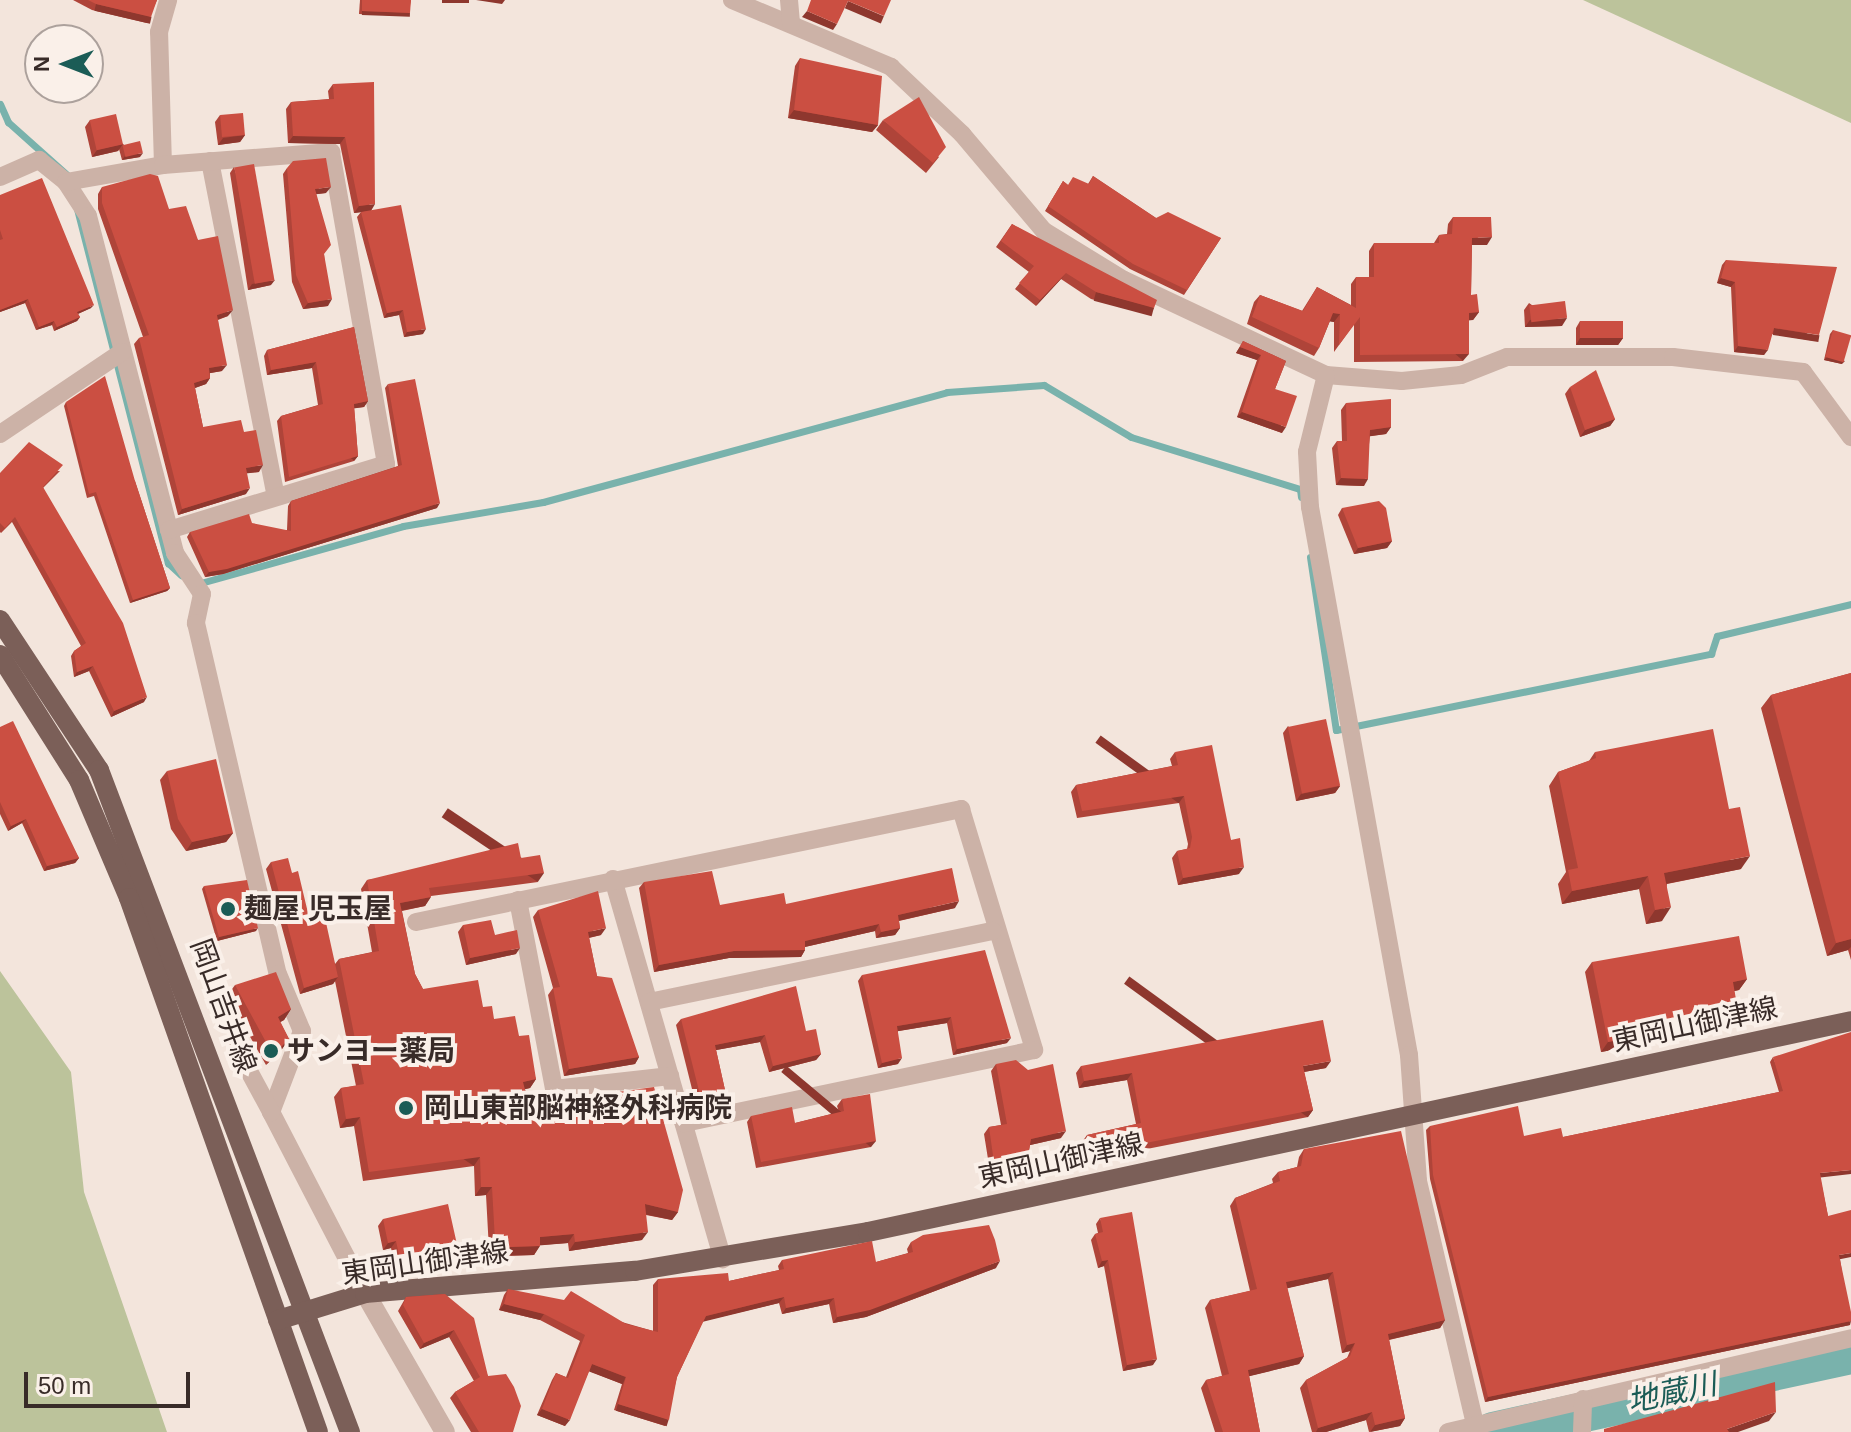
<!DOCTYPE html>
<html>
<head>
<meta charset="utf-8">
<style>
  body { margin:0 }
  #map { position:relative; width:1851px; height:1432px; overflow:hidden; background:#f3e5dc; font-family:Helvetica,"Noto Sans JP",sans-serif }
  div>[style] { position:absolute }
  .green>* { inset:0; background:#bcc39b }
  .stream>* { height:7px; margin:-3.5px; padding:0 3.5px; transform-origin:3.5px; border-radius:3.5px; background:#79b2ac }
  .river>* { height:40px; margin:-20px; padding:0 20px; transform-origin:20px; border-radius:20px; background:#79b2ac }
  .minor>* { height:18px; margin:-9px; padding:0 9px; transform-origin:9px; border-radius:9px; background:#ccb2a7 }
  .tertiary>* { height:20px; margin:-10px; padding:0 10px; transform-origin:10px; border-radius:10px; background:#ccb2a7 }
  .primary>* { height:20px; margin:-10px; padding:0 10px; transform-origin:10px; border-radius:10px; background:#7b5f58 }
  .wall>* { inset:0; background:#af4439 }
  .shaded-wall>* { inset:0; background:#8e372e; transform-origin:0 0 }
  .building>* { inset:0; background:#cb4f42; transform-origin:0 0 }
  .dots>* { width:22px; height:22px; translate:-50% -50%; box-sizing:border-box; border:4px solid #faf0e9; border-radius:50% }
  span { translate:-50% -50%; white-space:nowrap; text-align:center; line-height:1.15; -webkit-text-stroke:8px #faf0e9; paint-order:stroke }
  .poi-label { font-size:28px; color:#382b28; font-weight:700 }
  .left { translate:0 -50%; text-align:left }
  .street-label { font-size:28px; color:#382b28 }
  .water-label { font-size:30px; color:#1b5c56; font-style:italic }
  .north { position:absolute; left:24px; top:24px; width:80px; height:80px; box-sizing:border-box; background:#faf0e9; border:2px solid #aca19c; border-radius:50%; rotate:270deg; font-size:22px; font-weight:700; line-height:32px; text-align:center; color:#382b28 }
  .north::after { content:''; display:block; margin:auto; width:28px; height:36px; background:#1b5c56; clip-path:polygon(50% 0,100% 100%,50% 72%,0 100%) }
  .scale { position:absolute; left:24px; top:1372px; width:166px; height:36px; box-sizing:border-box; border:4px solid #382b28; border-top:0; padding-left:10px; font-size:24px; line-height:28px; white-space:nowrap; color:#382b28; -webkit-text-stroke:6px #faf0e9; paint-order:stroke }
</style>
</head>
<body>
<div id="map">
  <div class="green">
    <i style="clip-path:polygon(1583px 0,1851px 0,1851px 123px)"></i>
    <i style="clip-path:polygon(0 971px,71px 1072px,84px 1192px,167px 1432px,0 1432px)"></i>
  </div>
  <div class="stream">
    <i style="left:0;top:104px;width:20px;rotate:66deg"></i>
    <i style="left:8px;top:122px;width:89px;rotate:41.8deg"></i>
    <i style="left:77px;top:209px;width:366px;rotate:75.6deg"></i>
    <i style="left:168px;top:563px;width:18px;rotate:43deg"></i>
    <i style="left:1310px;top:557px;width:175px;rotate:81.5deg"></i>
    <i style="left:1336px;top:730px;width:383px;rotate:-11.5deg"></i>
    <i style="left:1711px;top:654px;width:19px;rotate:-72deg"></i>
    <i style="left:1717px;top:636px;width:138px;rotate:-13.4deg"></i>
    <i style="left:197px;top:584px;width:214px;rotate:-15.7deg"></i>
    <i style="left:403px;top:526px;width:142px;rotate:-9.7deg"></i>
    <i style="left:543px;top:502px;width:419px;rotate:-15.2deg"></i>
    <i style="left:947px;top:392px;width:97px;rotate:-4.1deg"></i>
    <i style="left:1044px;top:385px;width:101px;rotate:30.9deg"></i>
    <i style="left:1131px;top:437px;width:177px;rotate:17.1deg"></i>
    <i style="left:1300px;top:489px;width:8px;rotate:83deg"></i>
  </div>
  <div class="river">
    <i style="left:1493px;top:1432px;width:366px;rotate:-12.3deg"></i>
  </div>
  <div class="minor">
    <i style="left:732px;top:0;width:173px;rotate:22.8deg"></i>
    <i style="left:891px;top:67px;width:98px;rotate:43.3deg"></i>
    <i style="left:962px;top:134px;width:127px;rotate:49.8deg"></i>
    <i style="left:1044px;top:231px;width:94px;rotate:31.5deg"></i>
    <i style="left:1124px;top:280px;width:223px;rotate:25.2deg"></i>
    <i style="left:1326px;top:375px;width:76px;rotate:4.5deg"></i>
    <i style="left:1402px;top:381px;width:59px;rotate:-5.8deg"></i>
    <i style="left:1461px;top:375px;width:49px;rotate:-21.4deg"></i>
    <i style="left:1507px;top:357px;width:166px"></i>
    <i style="left:1673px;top:357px;width:131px;rotate:6.6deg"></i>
    <i style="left:1803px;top:372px;width:81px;rotate:53.6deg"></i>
    <i style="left:789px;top:0;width:24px;rotate:85deg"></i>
    <i style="left:210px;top:161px;width:342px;rotate:78.9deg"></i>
    <i style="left:163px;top:165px;width:133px;rotate:-91.7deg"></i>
    <i style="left:159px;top:32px;width:33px;rotate:-74deg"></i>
    <i style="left:0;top:177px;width:43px;rotate:-23.6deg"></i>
    <i style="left:39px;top:160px;width:35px;rotate:39deg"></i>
    <i style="left:66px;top:182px;width:40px;rotate:57.1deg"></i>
    <i style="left:88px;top:216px;width:348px;rotate:75.5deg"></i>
    <i style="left:175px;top:553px;width:49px;rotate:56.6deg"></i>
    <i style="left:202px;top:594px;width:30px;rotate:102deg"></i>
    <i style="left:196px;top:623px;width:360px;rotate:76.9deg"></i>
    <i style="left:278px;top:974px;width:62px;rotate:67.2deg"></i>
    <i style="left:302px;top:1031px;width:87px;rotate:110.9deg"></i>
    <i style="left:271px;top:1112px;width:204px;rotate:62.6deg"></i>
    <i style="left:66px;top:182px;width:98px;rotate:-9.9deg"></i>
    <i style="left:163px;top:165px;width:169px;rotate:-4.4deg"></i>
    <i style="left:331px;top:152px;width:317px;rotate:80deg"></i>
    <i style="left:386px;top:464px;width:227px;rotate:163.1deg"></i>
    <i style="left:1326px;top:375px;width:79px;rotate:103.9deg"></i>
    <i style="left:1307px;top:452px;width:55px;rotate:86.9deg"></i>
    <i style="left:1310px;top:507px;width:557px;rotate:79.76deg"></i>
    <i style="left:1409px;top:1055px;width:126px;rotate:85.9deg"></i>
    <i style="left:1418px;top:1181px;width:250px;rotate:76.8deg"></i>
    <i style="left:0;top:434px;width:147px;rotate:-33.9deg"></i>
    <i style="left:613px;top:879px;width:396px;rotate:73.9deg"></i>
    <i style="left:518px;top:900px;width:192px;rotate:79.2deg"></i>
    <i style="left:554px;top:1089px;width:117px;rotate:-6.4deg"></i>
    <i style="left:416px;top:922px;width:557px;rotate:-11.71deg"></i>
    <i style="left:961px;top:809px;width:252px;rotate:73.1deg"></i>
    <i style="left:1034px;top:1050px;width:358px;rotate:168.2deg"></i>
    <i style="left:649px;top:1002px;width:351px;rotate:-11.7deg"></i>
    <i style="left:237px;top:1049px;width:72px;rotate:61.6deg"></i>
    <i style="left:1448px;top:1432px;width:414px;rotate:-13.1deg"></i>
    <i style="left:1582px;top:1432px;width:33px;rotate:-88deg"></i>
  </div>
  <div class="tertiary">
    <i style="left:365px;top:1293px;width:160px;rotate:60.1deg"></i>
  </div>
  <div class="primary">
    <i style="left:0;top:620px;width:180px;rotate:56.6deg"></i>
    <i style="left:99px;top:770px;width:708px;rotate:69.24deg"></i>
    <i style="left:0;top:655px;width:148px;rotate:57.7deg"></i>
    <i style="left:79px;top:780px;width:128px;rotate:67deg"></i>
    <i style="left:129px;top:898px;width:566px;rotate:70.51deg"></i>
    <i style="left:278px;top:1320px;width:91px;rotate:-17.2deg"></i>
    <i style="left:365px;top:1293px;width:271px;rotate:-4.7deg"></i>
    <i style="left:635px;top:1271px;width:236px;rotate:-9.5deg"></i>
    <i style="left:868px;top:1232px;width:1005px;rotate:-12.11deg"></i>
  </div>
  <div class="wall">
    <i style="clip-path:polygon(73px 0,157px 0,147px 23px,92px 10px)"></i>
    <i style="clip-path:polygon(360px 0,411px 0,408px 16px,359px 14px)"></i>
    <i style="clip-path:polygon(800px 58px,878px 125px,872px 132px,788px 118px,795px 66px)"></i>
    <i style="clip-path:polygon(333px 84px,371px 210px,423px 334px,404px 337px,399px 315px,384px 318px,357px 217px,361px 212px,354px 213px,340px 144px,288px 143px,286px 109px,291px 102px,329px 99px,328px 91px)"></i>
    <i style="clip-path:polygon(220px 115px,245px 135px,240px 142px,218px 145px,215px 122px)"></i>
    <i style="clip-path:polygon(90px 120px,123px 144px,140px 157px,122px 160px,119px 149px,118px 151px,92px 157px,85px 127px)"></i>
    <i style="clip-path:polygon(883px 120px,939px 157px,926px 173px,876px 130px)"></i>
    <i style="clip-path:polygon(234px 167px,271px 285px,248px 290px,230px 173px)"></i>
    <i style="clip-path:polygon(287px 168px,326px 193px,316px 194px,324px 254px,328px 306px,303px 309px,292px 282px,283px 174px)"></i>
    <i style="clip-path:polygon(1093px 176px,1156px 218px,1221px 238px,1184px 295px,1130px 269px,1045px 211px,1063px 181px,1068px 185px,1088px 184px)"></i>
    <i style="clip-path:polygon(102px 187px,169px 209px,198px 240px,228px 316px,218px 320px,222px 371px,210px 373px,210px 378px,206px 384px,195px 388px,203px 427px,244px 432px,259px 472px,247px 473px,246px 494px,178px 515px,134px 344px,139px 338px,143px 337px,98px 209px,98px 194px)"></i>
    <i style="clip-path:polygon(0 195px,91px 308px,78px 314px,80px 317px,77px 321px,54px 331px,52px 325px,36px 330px,25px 303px,0 312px)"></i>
    <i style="clip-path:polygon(1453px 217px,1487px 245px,1472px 245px,1471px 295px,1479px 312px,1473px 320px,1469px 320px,1463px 361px,1354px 362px,1354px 324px,1334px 352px,1334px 322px,1330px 321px,1319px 348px,1314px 356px,1247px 324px,1254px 302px,1260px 295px,1302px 311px,1317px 287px,1351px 305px,1351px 284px,1356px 277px,1369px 277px,1369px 251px,1374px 243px,1434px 243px,1439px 235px,1447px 234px,1448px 224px)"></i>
    <i style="clip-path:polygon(1012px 224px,1154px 308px,1150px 315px,1091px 299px,1061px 279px,1036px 306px,1015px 289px,1029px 272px,996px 247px)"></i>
    <i style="clip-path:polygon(1726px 260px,1815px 341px,1772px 334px,1764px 355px,1734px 352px,1731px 287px,1717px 283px,1722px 265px)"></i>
    <i style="clip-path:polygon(1529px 303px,1562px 326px,1525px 327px,1524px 310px)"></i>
    <i style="clip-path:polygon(1580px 321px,1623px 338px,1618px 345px,1576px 345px,1576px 328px)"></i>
    <i style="clip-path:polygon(354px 327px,368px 401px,364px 407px,354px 408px,358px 456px,354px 461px,285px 482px,277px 421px,281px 416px,318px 405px,312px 368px,267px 375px,264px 356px,267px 350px)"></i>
    <i style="clip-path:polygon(1833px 330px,1842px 364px,1824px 360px,1830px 334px)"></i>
    <i style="clip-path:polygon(1243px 341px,1286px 361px,1275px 389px,1282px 433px,1237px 417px,1257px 360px,1236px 353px)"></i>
    <i style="clip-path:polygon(388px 384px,437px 508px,223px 574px,205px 577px,187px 537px,190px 532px,287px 530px,288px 506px,291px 501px,398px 466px,385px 388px)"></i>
    <i style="clip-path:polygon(1570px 387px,1615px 419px,1610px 426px,1580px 437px,1565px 394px)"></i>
    <i style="clip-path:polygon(66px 402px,135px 481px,170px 588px,167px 591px,130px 603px,94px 496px,87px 498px,64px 406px)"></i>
    <i style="clip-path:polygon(1346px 403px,1391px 427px,1386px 434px,1370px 436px,1364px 486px,1336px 485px,1332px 448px,1337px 441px,1342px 441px,1341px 410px)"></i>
    <i style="clip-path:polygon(60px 471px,43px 488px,144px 702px,111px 717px,89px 671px,74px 677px,71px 656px,74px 651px,81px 646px,12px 522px,1px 533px,0 532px,0 473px)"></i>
    <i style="clip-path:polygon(1342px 508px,1392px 541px,1387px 548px,1354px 554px,1338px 515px)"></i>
    <i style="clip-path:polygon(1851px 673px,1851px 960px,1848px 950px,1827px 956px,1761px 708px,1771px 695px)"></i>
    <i style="clip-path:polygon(1288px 726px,1340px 786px,1335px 793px,1296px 801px,1283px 733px)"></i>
    <i style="clip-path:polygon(0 727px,79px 858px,75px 863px,44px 871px,22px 823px,8px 831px,0 814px)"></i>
    <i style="clip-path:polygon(1175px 752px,1231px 840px,1239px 874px,1178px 885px,1172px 858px,1177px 851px,1187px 849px,1188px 844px,1179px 803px,1077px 818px,1071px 792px,1076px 785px,1172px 766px,1170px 759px)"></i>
    <i style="clip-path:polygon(1595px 752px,1741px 869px,1667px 884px,1662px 921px,1646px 924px,1639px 889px,1562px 904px,1558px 884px,1566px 872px,1549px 786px,1558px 772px,1589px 761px)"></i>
    <i style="clip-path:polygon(167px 771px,233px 833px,226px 842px,186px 851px,171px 829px,160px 780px)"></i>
    <i style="clip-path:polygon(521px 858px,538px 882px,431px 896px,425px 906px,402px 911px,415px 974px,423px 989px,483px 1007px,494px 1019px,519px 1036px,536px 1079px,530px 1088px,525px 1089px,532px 1117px,569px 1115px,567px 1107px,574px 1098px,678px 1212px,672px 1220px,646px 1215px,642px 1240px,569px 1251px,568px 1243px,540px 1245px,534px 1255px,503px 1256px,503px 1249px,489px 1250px,486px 1195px,475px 1196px,474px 1166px,363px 1181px,354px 1126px,340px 1128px,334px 1097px,341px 1088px,356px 1086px,335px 981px,333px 984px,300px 994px,266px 869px,271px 862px,292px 873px,308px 913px,335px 964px,339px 959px,372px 952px,361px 889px,367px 880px)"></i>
    <i style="clip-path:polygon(644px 882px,720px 905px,786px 904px,955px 908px,899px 921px,900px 928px,895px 935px,876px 938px,875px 931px,805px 947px,805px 950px,801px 957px,729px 958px,654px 972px,639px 888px)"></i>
    <i style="clip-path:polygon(204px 886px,256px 931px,217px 941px,202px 889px)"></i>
    <i style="clip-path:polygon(538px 910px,601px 935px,589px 938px,597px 976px,639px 1057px,635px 1064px,564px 1076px,548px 995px,553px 988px,533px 917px)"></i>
    <i style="clip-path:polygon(463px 925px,495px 935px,516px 954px,466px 965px,458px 932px)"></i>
    <i style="clip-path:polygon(1592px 962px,1747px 979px,1739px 990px,1734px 991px,1739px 1017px,1731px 1028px,1601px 1052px,1585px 972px)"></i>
    <i style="clip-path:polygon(862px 975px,1007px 1043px,953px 1055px,947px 1023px,898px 1031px,898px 1064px,878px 1068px,858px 981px)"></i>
    <i style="clip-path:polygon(235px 985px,291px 1009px,284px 1020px,280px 1022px,289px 1039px,282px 1049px,266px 1065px,227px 996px)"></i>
    <i style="clip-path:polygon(681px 1019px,806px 1031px,821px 1054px,816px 1060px,769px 1072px,760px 1042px,716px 1050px,725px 1090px,720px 1096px,695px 1101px,676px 1025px)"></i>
    <i style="clip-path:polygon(1773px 1057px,1820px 1177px,1828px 1216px,1840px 1259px,1850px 1325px,1485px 1402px,1430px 1179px,1426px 1130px,1430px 1126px,1524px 1136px,1563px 1137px,1779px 1092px,1770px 1062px)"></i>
    <i style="clip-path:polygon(996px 1064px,1061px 1138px,1030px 1145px,1025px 1173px,1021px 1180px,992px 1184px,984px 1134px,989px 1127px,1001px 1125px,991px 1071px)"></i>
    <i style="clip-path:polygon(1081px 1066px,1326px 1068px,1304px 1072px,1313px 1110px,1308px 1117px,1086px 1161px,1082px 1142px,1087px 1135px,1136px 1124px,1127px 1080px,1079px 1088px,1076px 1073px)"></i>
    <i style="clip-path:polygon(842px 1099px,871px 1147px,756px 1168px,747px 1122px,751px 1116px,795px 1123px,839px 1112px,837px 1106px)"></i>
    <i style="clip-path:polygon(1304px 1149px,1445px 1320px,1440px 1328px,1389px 1340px,1405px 1418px,1400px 1426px,1369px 1432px,1366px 1420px,1326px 1432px,1312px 1432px,1300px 1388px,1306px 1380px,1347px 1358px,1350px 1351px,1342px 1353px,1328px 1279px,1287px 1288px,1304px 1356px,1299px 1364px,1249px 1376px,1260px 1432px,1215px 1432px,1201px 1388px,1206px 1380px,1222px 1376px,1205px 1308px,1210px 1300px,1250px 1291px,1230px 1206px,1235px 1198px,1273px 1183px,1272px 1179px,1278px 1172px,1297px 1167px,1299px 1157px)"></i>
    <i style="clip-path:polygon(1100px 1218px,1153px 1365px,1123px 1371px,1104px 1266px,1098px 1268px,1091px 1240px,1095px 1234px,1098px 1233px,1096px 1224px)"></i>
    <i style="clip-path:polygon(383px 1219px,458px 1249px,453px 1256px,394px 1262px,391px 1248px,383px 1250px,378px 1226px)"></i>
    <i style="clip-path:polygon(911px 1242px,996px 1268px,866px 1317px,833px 1323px,829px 1304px,782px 1314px,779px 1303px,703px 1321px,677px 1377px,665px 1426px,614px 1410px,622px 1384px,589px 1371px,565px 1426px,537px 1415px,552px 1380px,556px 1373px,566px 1377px,580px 1341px,540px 1320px,499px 1310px,504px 1295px,508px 1289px,653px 1331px,653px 1285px,658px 1279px,729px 1281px,779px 1270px,778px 1266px,782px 1260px,876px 1262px,908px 1253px,907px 1249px)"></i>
    <i style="clip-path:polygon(445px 1294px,488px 1376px,513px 1432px,471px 1432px,450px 1398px,455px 1392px,474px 1381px,449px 1337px,420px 1349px,398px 1311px,406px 1297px)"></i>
  </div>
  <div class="shaded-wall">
    <i style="left:442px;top:0;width:27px;height:3px"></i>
    <i style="clip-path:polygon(476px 0,505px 0,502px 4px)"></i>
    <i style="left:848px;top:1px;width:39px;height:8px;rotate:23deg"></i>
    <i style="left:96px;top:4px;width:57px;height:7px;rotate:13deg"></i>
    <i style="left:362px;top:11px;width:48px;height:4px;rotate:2deg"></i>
    <i style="clip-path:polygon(807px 11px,837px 24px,833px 30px,802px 17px)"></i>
    <i style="clip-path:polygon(794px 110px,878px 125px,872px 132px,788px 118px)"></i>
    <i style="clip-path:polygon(245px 135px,240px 142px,218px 145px,223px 138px)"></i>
    <i style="clip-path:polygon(293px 136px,345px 137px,340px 144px,288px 143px)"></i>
    <i style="clip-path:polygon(123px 144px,118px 151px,92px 157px,97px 150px)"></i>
    <i style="clip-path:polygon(143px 153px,140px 157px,122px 160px,125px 156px)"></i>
    <i style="clip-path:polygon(331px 187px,326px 193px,310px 195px,315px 189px)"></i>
    <i style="clip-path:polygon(375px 204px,371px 211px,354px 213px,359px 206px)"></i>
    <i style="clip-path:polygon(1492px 237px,1487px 245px,1467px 245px,1472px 238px)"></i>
    <i style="clip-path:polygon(1066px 273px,1061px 279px,1036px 306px,1040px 300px)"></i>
    <i style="clip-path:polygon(1721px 278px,1735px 282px,1731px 287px,1717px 283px)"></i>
    <i style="clip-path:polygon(275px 280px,271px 285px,248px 290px,252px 284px)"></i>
    <i style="left:1096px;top:292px;width:60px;height:9px;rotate:15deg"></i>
    <i style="clip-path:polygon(28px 299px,25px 303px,0 312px,0 310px)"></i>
    <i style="clip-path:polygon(332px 299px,328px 306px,303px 309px,308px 303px)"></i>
    <i style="clip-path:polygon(94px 305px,91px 308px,75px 315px,77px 312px)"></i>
    <i style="clip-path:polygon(233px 310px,228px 316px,213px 321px,217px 315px)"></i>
    <i style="clip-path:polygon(403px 310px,399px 315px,384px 318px,387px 313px)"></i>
    <i style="clip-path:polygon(1479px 312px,1473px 320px,1463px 321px,1469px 313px)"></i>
    <i style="clip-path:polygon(1333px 313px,1340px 314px,1334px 322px,1327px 321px)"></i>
    <i style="clip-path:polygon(80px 317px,77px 321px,54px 331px,57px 327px)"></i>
    <i style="clip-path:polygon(1567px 318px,1562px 326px,1525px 327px,1530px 320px)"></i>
    <i style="clip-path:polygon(54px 321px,52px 325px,36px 330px,39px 327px)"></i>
    <i style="left:1774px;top:328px;width:46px;height:7px;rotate:9deg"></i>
    <i style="clip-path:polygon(426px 329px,423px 334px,404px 337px,407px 332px)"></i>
    <i style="clip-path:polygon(1580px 338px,1623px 338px,1618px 345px,1576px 345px)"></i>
    <i style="clip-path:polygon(1738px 346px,1768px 350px,1764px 355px,1734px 352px)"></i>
    <i style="clip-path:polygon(1240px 347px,1261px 355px,1257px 360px,1236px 353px)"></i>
    <i style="left:1469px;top:354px;width:9px;height:109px;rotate:131deg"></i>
    <i style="clip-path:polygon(1827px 357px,1845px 361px,1842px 364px,1824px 360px)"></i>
    <i style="clip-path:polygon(316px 362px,312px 368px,267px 375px,271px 370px)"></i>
    <i style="clip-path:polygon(227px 365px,222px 371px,205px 374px,209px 368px)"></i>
    <i style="clip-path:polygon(210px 378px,206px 384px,189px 390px,194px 383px)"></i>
    <i style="clip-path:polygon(368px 401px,364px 407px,350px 409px,354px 404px)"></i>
    <i style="clip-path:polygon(1242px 412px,1286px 427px,1282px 433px,1237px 417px)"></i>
    <i style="clip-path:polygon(1615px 419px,1610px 426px,1580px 437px,1585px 430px)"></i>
    <i style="clip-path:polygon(1391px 427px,1386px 434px,1365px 437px,1370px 430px)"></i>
    <i style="left:358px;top:456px;width:6px;height:72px;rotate:129deg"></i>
    <i style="clip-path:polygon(263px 465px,259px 472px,242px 474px,246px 468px)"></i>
    <i style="clip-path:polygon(1341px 478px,1368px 479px,1364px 486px,1336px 485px)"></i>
    <i style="clip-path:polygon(250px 488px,246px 494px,178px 515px,182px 509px)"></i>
    <i style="clip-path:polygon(440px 503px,437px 508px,223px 574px,205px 577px,209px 572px)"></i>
    <i style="clip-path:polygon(1392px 541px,1387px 548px,1354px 554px,1358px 548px)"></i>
    <i style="clip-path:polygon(170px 588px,167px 591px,130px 603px,133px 600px)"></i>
    <i style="clip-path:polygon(93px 666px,89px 671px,74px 677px,77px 672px)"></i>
    <i style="clip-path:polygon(147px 697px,144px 702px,111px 717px,114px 711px)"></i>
    <i style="clip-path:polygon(1340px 786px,1335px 793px,1296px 801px,1301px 794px)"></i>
    <i style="left:1184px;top:796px;width:9px;height:103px;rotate:126deg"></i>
    <i style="clip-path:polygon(26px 819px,22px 823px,8px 831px,11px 826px)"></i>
    <i style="clip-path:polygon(233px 833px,226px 842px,186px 851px,192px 842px)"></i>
    <i style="clip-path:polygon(1750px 856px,1741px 869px,1655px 886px,1664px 873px)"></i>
    <i style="clip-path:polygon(79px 858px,75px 863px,44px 871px,47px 866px)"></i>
    <i style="clip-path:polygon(1244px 867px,1239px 874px,1178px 885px,1183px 878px)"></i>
    <i style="left:544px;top:873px;width:11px;height:116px;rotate:124deg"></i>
    <i style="clip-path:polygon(1648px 876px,1639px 889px,1562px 904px,1572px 891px)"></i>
    <i style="clip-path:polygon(431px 897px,425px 906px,394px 912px,400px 903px)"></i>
    <i style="clip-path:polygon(959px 901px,955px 908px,893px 922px,898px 915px)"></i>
    <i style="clip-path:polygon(1671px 907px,1662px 921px,1646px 924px,1655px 910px)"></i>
    <i style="clip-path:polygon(879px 924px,875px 931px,800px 948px,805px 941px)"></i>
    <i style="clip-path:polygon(258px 928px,256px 931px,217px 941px,219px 937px)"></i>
    <i style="clip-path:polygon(606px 928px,601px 935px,583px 939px,588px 932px)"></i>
    <i style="clip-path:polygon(900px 928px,895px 935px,876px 938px,881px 932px)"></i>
    <i style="clip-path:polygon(1851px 939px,1851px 947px,1848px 950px,1827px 956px,1836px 943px)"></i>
    <i style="clip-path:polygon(520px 948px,516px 954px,466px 965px,470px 958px)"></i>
    <i style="clip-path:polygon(805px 950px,801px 957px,729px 958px,654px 972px,659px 965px,734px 951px)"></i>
    <i style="clip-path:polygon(338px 977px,333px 984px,300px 994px,304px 988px)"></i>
    <i style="clip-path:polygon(1747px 979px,1739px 990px,1725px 993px,1733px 982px)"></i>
    <i style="clip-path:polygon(291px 1009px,284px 1020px,270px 1028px,278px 1017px)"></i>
    <i style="clip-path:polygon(951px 1017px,947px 1023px,893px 1032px,897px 1026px)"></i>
    <i style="clip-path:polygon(1739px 1017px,1731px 1028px,1601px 1052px,1608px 1042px)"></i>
    <i style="clip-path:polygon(765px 1035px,760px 1042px,711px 1051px,715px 1045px)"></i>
    <i style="clip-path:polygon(1011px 1038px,1007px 1043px,953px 1055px,957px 1049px)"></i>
    <i style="clip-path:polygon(289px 1039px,282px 1049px,266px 1065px,273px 1055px)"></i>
    <i style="clip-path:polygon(821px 1054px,816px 1060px,769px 1072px,773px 1066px)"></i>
    <i style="clip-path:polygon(639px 1057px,635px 1064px,564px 1076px,569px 1069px)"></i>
    <i style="clip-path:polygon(902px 1058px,898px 1064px,878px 1068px,882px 1063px)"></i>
    <i style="clip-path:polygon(1331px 1061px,1326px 1068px,1298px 1073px,1303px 1066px)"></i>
    <i style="clip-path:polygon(1132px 1073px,1127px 1080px,1079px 1088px,1084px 1081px)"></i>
    <i style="clip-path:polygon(536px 1079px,530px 1088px,517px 1091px,523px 1082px)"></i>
    <i style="clip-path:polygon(725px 1090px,720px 1096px,695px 1101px,700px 1095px)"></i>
    <i style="left:1313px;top:1110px;width:9px;height:227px;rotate:126deg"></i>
    <i style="clip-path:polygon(360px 1117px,354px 1126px,340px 1128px,346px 1119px)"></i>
    <i style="clip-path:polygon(1066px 1131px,1061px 1138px,1026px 1146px,1031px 1139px)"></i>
    <i style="left:876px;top:1141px;width:8px;height:117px;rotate:130deg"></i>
    <i style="left:480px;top:1157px;width:11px;height:112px;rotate:124deg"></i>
    <i style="clip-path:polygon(1851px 1170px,1851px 1174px,1816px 1178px,1820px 1173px)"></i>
    <i style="clip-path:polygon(1025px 1173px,1021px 1180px,992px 1184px,996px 1177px)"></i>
    <i style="clip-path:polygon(481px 1187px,492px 1187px,486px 1195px,475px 1196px)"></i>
    <i style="clip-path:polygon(645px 1204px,678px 1212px,672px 1220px,639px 1213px)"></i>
    <i style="clip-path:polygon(648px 1232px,642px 1240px,569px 1251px,575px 1242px)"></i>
    <i style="clip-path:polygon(574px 1234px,568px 1243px,533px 1246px,540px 1237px)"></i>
    <i style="clip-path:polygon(509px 1240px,503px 1249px,489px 1250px,495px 1241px)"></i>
    <i style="clip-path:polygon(396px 1241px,391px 1248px,383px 1250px,388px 1243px)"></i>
    <i style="clip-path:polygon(540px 1246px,534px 1255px,503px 1256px,509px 1247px)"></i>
    <i style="clip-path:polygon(458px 1249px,453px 1256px,394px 1262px,399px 1255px)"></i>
    <i style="clip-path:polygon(1851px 1253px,1851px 1257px,1836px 1260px,1839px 1255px)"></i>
    <i style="clip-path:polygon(1108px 1260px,1104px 1266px,1098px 1268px,1102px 1261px)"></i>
    <i style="clip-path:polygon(1000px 1261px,996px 1268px,866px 1317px,833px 1323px,837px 1317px)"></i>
    <i style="clip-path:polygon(1333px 1272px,1328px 1279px,1280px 1290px,1286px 1282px)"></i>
    <i style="clip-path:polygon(784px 1297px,779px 1303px,702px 1322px,706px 1316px)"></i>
    <i style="clip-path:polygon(834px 1298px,829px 1304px,782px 1314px,786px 1308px)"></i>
    <i style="clip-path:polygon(504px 1304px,544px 1314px,540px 1320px,499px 1310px)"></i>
    <i style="clip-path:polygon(1445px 1320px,1440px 1328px,1383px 1341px,1388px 1334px)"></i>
    <i style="clip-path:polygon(1851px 1321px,1850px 1325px,1485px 1402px,1488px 1397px)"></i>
    <i style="clip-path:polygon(454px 1330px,449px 1337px,420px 1349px,424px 1343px)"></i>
    <i style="clip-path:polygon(1355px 1343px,1350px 1351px,1342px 1353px,1347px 1345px)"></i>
    <i style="clip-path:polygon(1304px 1356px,1299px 1364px,1242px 1378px,1248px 1370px)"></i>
    <i style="clip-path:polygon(1157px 1359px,1153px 1365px,1123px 1371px,1127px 1365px)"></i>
    <i style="left:592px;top:1364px;width:36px;height:8px;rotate:21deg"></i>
    <i style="left:618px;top:1404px;width:53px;height:7px;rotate:17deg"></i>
    <i style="clip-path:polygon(542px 1409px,570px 1420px,565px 1426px,537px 1415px)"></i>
    <i style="clip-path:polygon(1372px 1412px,1366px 1420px,1326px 1432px,1316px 1432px,1318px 1428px)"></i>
    <i style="clip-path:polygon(1776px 1412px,1769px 1421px,1738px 1432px,1725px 1432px,1727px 1429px)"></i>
    <i style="clip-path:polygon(1405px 1418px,1400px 1426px,1370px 1432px,1375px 1425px)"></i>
  </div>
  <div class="building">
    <i style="clip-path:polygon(88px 0,157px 0,151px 17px,96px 4px)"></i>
    <i style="clip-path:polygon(362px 0,411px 0,410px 13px,362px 11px)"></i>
    <i style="clip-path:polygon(811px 0,891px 0,884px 16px,848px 1px,837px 24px,807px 11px)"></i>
    <i style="clip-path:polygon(800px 58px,882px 76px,878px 125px,794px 110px)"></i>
    <i style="clip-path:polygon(374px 82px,375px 204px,359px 206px,345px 137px,293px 136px,291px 102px,334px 99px,333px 84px)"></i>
    <i style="clip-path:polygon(919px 97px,946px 147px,933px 163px,883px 120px)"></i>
    <i style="left:243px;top:113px;width:22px;height:23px;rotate:85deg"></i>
    <i style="left:116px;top:114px;width:31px;height:27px;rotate:77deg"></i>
    <i style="left:140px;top:141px;width:12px;height:18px;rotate:76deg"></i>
    <i style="clip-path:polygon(326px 158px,331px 187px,315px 189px,331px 245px,324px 254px,332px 299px,308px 303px,296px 275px,287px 168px,293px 161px)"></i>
    <i style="left:254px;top:164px;width:118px;height:20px;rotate:80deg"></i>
    <i style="clip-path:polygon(150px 174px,158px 176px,169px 209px,186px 206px,198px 240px,218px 236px,233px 310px,217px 315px,227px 365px,209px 368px,210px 378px,194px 383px,203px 427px,241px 420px,244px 432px,256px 430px,263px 465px,246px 468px,250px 488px,182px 509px,139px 338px,149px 335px,102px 203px,102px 187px)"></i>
    <i style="clip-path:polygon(1093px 176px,1156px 218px,1168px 212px,1221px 238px,1187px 290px,1133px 264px,1048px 206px,1063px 181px,1068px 185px,1073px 177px,1089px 184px)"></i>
    <i style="clip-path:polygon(42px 178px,94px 305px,77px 312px,80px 317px,57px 327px,54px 321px,39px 327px,28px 299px,0 310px,0 240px,3px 239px,0 230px,0 195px)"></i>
    <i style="clip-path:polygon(401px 205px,426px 329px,407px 332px,403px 310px,387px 313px,361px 212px)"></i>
    <i style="clip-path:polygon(1453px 217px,1491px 217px,1492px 237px,1472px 238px,1471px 295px,1477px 294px,1479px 312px,1469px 313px,1469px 354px,1360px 355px,1360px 317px,1339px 345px,1340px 314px,1333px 313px,1319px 348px,1252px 317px,1260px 295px,1303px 311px,1317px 287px,1356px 308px,1356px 277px,1374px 277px,1374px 243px,1439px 243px,1439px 235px,1452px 234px)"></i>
    <i style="clip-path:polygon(1012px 224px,1157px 300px,1154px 308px,1096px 292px,1066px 273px,1040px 300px,1019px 283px,1034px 266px,1001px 241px)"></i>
    <i style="clip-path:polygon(1726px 260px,1837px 267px,1819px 335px,1774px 328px,1768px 350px,1738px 346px,1735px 282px,1721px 278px)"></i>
    <i style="left:1565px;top:301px;width:17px;height:36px;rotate:83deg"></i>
    <i style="left:1580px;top:321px;width:43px;height:17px"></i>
    <i style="clip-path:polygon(354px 327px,368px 401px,354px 404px,358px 456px,289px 477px,281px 416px,323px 404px,316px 362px,271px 370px,267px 350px)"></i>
    <i style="left:1833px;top:330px;width:19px;height:28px;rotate:16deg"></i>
    <i style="clip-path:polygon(1243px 341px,1286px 361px,1275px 389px,1297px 396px,1286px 427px,1242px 412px,1261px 355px,1240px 347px)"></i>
    <i style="clip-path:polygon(1596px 370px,1615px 419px,1585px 430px,1570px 387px)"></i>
    <i style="clip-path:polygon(105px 376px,135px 481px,170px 588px,133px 600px,96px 492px,89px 494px,66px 402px)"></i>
    <i style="clip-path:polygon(415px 379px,440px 503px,227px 569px,209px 572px,190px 532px,249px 514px,252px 523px,291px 531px,291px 501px,402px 465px,388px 384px)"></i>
    <i style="clip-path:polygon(1391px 399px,1391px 427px,1370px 430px,1368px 479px,1341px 478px,1337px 441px,1347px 441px,1346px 403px)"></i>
    <i style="clip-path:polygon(29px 442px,63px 465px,43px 487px,123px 623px,147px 697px,114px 711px,93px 666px,77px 672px,74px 651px,86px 643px,15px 517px,5px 528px,0 523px,0 473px)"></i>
    <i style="clip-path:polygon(1379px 501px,1386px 508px,1392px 541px,1358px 548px,1342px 508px)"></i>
    <i style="clip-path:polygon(1851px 673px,1851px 939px,1836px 943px,1771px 695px)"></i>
    <i style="left:1326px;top:719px;width:68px;height:39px;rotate:78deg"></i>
    <i style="clip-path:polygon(13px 721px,79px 858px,47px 866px,26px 819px,11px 826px,0 802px,0 727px)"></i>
    <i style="clip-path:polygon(1713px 729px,1729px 809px,1740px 807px,1750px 856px,1664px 873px,1671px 907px,1655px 910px,1648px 876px,1572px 891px,1568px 870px,1578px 868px,1558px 772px,1596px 758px,1595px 752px)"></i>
    <i style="clip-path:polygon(1212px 745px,1231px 840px,1240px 838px,1244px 867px,1183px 878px,1177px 851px,1190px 848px,1192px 837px,1184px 796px,1082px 811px,1076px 785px,1178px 765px,1175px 752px)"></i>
    <i style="clip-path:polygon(216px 759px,233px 833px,192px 842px,178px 819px,167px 771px)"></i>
    <i style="clip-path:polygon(518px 843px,521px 858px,540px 855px,544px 873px,429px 888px,431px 897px,400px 903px,415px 974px,423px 989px,478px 980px,483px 1007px,492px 1006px,494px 1019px,515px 1016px,519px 1036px,529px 1035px,536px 1079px,523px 1082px,532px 1117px,576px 1114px,574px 1098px,654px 1087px,683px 1190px,678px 1212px,645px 1204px,648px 1232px,575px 1242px,574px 1234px,540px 1237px,540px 1246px,509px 1247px,509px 1240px,495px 1241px,492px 1187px,481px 1187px,480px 1157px,369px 1172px,360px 1117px,346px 1119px,341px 1088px,364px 1084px,339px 959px,379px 951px,367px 880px)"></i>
    <i style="clip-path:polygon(288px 858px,292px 873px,298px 871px,308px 913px,319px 910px,325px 918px,338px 977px,304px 988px,271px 862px)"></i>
    <i style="clip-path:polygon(952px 868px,959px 901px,898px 915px,900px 928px,881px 932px,879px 924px,805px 941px,805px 950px,734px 951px,659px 965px,644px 882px,712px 871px,720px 905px,784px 893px,786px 904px)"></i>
    <i style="clip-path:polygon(247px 880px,258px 928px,219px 937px,204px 886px)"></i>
    <i style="clip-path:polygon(598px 891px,606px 928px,588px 932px,597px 976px,612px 978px,639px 1057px,569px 1069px,553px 988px,560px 987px,538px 910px)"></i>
    <i style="clip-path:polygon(491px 920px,495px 935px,517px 930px,520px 948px,470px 958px,463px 925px)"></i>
    <i style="clip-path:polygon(1739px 936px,1747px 979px,1733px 982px,1739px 1017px,1608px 1042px,1592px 962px)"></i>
    <i style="clip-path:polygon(985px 950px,1011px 1038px,957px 1049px,951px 1017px,897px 1026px,902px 1058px,882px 1063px,862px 975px)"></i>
    <i style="clip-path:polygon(276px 972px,291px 1009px,278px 1017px,289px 1039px,273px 1055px,235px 985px)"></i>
    <i style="clip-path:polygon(796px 986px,806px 1031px,816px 1029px,821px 1054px,773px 1066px,765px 1035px,715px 1045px,725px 1090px,700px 1095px,681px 1019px)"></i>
    <i style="clip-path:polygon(1323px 1020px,1331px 1061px,1303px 1066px,1313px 1110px,1090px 1154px,1087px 1135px,1141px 1123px,1132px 1073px,1084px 1081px,1081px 1066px)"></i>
    <i style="clip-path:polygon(1851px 1032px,1851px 1170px,1820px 1173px,1828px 1216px,1851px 1210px,1851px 1253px,1839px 1255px,1851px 1312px,1851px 1321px,1488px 1397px,1433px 1175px,1430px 1126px,1518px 1106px,1524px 1136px,1561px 1128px,1563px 1137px,1783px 1091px,1773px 1057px)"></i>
    <i style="clip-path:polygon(1016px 1060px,1028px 1070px,1053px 1064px,1066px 1131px,1031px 1139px,1025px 1173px,996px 1177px,989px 1127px,1007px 1124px,996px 1064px)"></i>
    <i style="clip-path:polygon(870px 1094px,876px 1141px,761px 1162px,751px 1116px,792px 1107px,795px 1123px,844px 1111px,842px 1099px)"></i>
    <i style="clip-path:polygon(1401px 1131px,1445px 1320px,1388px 1334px,1405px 1418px,1375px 1425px,1372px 1412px,1318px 1428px,1306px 1380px,1350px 1356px,1355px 1343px,1347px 1345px,1333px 1272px,1286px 1282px,1304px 1356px,1248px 1370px,1260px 1432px,1223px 1432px,1206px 1380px,1229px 1374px,1210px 1300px,1257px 1289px,1235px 1198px,1280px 1181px,1278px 1172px,1301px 1166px,1304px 1149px)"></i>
    <i style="clip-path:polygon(448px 1204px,458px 1249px,399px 1255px,396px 1241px,388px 1243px,383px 1219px)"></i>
    <i style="clip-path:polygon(1132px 1212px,1157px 1359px,1127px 1365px,1108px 1260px,1102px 1261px,1095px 1234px,1103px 1232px,1100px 1218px)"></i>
    <i style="clip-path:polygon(989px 1225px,995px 1240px,1000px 1261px,870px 1310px,837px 1317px,834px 1298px,786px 1308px,784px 1297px,706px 1316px,677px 1377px,669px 1420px,618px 1404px,626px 1377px,592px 1364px,570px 1420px,542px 1409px,556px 1373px,568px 1378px,585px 1335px,544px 1314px,504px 1304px,508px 1289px,564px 1300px,571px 1291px,626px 1324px,658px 1332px,658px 1279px,728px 1273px,729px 1281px,784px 1269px,782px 1260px,872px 1241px,876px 1262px,913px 1252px,911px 1242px,923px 1235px)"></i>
    <i style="clip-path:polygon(445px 1294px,474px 1318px,488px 1376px,506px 1374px,514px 1387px,521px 1406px,513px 1432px,479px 1432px,455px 1392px,480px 1377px,454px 1330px,424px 1343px,403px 1305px,406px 1297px)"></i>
    <i style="clip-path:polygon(1775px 1382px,1776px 1412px,1727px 1429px,1729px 1432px,1604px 1432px,1604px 1429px)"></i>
  </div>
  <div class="dots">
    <i style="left:228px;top:909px;background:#1b5c56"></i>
    <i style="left:271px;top:1051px;background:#1b5c56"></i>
    <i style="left:406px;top:1108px;background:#1b5c56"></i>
  </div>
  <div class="poi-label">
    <span class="left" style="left:244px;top:909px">麺屋 児玉屋</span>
    <span class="left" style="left:287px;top:1051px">サンヨー薬局</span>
    <span class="left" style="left:424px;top:1108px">岡山東部脳神経外科病院</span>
  </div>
  <div class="street-label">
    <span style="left:223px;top:1006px;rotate:70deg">岡山吉井線</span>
    <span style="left:1695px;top:1025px;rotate:-12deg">東岡山御津線</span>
    <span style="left:1061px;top:1161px;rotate:-12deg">東岡山御津線</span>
    <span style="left:425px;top:1263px;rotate:-8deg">東岡山御津線</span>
  </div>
  <div class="water-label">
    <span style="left:1672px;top:1393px;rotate:-12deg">地蔵川</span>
  </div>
  <div class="north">N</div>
  <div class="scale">50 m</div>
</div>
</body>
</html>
